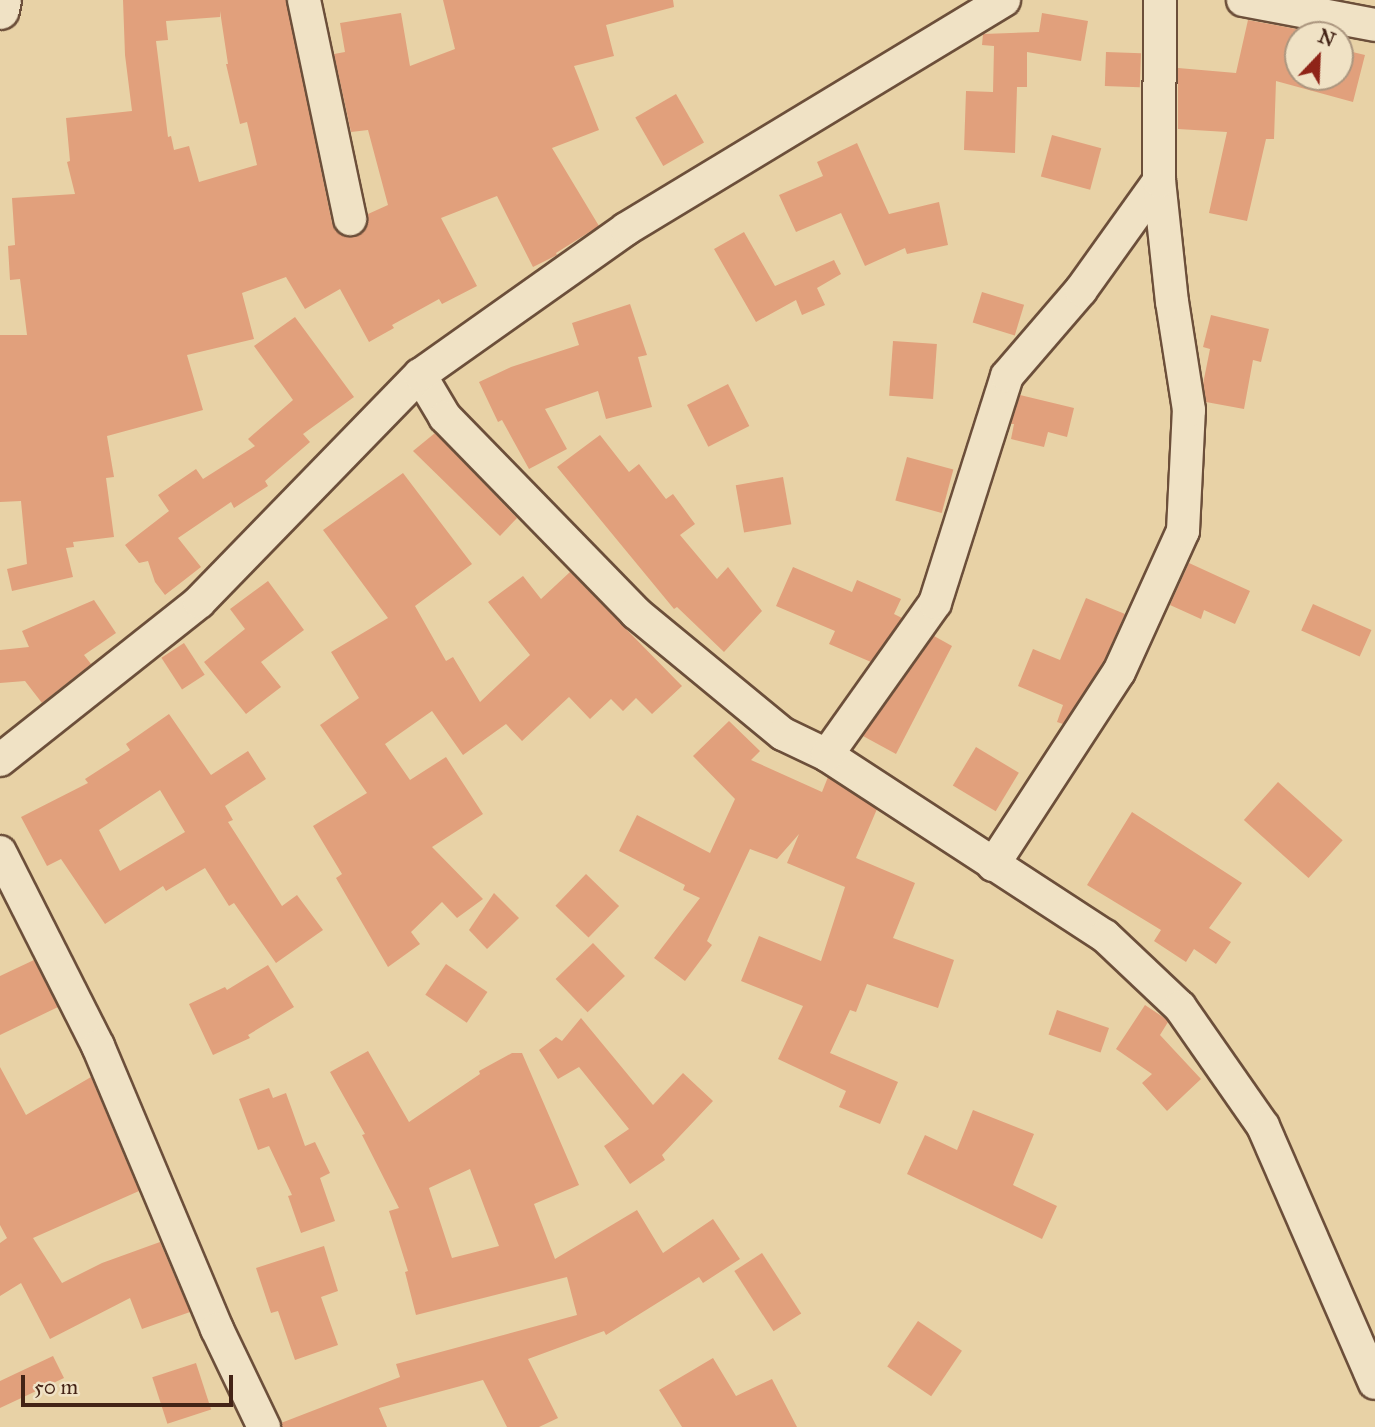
<!DOCTYPE html>
<html>
<head>
<meta charset="utf-8">
<style>
  body { margin:0 }
  #map { position:relative; width:1375px; height:1427px; overflow:hidden; background:#e8d2a6; font-family:"IM FELL Great Primer",serif }
  div>[style] { position:absolute }
  .building>* { inset:0; background:#e1a07c; transform-origin:0 0 }
  .roads { filter:drop-shadow(2px 0 #6c4f3a) drop-shadow(-2px 0 #6c4f3a) drop-shadow(0 2px #6c4f3a) drop-shadow(0 -2px #6c4f3a) }
  .street>* { height:32px; margin:-16px; padding:0 16px; transform-origin:16px; border-radius:16px; background:#f0e2c5 }
  .secondary>* { height:38px; margin:-19px; padding:0 19px; transform-origin:19px; border-radius:19px; background:#f0e2c5 }
  span { translate:-50% -50%; white-space:nowrap; text-align:center; line-height:1.15; -webkit-text-stroke:5px #f0e2c5; paint-order:stroke }
  .north { position:absolute; left:1284px; top:21px; width:70px; height:70px; box-sizing:border-box; background:#f0e2c5; border:2px solid #ab967f; border-radius:50%; rotate:23deg; font-size:19px; font-weight:700; line-height:28px; text-align:center; color:#432316 }
  .north::after { content:''; display:block; margin:auto; width:24px; height:32px; background:#8f2418; clip-path:polygon(50% 0,100% 100%,50% 72%,0 100%) }
  .scale { position:absolute; left:21px; top:1375px; width:212px; height:32px; box-sizing:border-box; border:4px solid #432316; border-top:0; padding-left:9px; font-size:21px; line-height:24px; white-space:nowrap; color:#432316; -webkit-text-stroke:5px #f0e2c5; paint-order:stroke }
</style>
</head>
<body>
<div id="map">
  <div class="building">
    <i style="clip-path:polygon(evenodd,123px 0,286px 0,332px 223px,337px 232px,353px 237px,367px 225px,368px 214px,388px 205px,368px 130px,351px 132px,334px 54px,345px 52px,340px 23px,401px 13px,410px 66px,455px 49px,443px 0,673px 0,674px 7px,606px 25px,614px 56px,574px 66px,599px 130px,552px 148px,599px 226px,556px 253px,557px 255px,533px 267px,497px 196px,441px 218px,477px 286px,442px 304px,439px 299px,392px 325px,394px 328px,369px 342px,340px 289px,305px 309px,286px 277px,242px 293px,254px 339px,187px 355px,203px 410px,107px 436px,114px 477px,106px 478px,114px 537px,73px 542px,74px 547px,66px 548px,73px 577px,12px 591px,7px 569px,27px 564px,21px 501px,0 502px,0 335px,27px 335px,20px 279px,10px 280px,8px 246px,15px 245px,12px 198px,75px 194px,67px 162px,70px 161px,66px 118px,132px 111px,125px 55px,123px 0,220px 11px,228px 64px,226px 64px,240px 124px,247px 122px,257px 165px,199px 182px,189px 146px,174px 150px,171px 136px,168px 137px,156px 41px,168px 40px,166px 21px,220px 17px,220px 11px)"></i>
    <i style="clip-path:polygon(1042px 13px,1088px 21px,1081px 61px,1027px 52px,1027px 87px,1017px 87px,1015px 153px,964px 150px,966px 91px,993px 92px,994px 46px,982px 45px,983px 34px,1039px 32px)"></i>
    <i style="clip-path:polygon(1248px 20px,1307px 31px,1306px 35px,1298px 35px,1298px 77px,1340px 77px,1340px 49px,1365px 55px,1353px 102px,1276px 81px,1274px 139px,1266px 139px,1247px 221px,1209px 213px,1227px 132px,1178px 129px,1178px 68px,1236px 73px)"></i>
    <i style="left:1106px;top:52px;width:35px;height:34px;rotate:2deg"></i>
    <i style="left:676px;top:94px;width:56px;height:47px;rotate:60deg"></i>
    <i style="left:1052px;top:135px;width:51px;height:43px;rotate:15deg"></i>
    <i style="clip-path:polygon(857px 143px,889px 214px,939px 202px,948px 245px,907px 254px,905px 248px,865px 266px,841px 213px,796px 232px,779px 195px,823px 176px,817px 162px)"></i>
    <i style="clip-path:polygon(744px 232px,775px 286px,834px 260px,841px 274px,817px 288px,825px 305px,802px 315px,796px 300px,756px 322px,714px 249px)"></i>
    <i style="left:982px;top:292px;width:44px;height:32px;rotate:17deg"></i>
    <i style="clip-path:polygon(630px 304px,647px 355px,638px 357px,652px 407px,606px 419px,598px 391px,545px 409px,567px 449px,529px 469px,502px 420px,498px 422px,479px 382px,511px 367px,579px 345px,572px 323px)"></i>
    <i style="clip-path:polygon(1211px 315px,1269px 329px,1261px 362px,1253px 360px,1244px 409px,1206px 402px,1203px 384px,1210px 349px,1203px 347px)"></i>
    <i style="clip-path:polygon(295px 317px,354px 397px,303px 434px,310px 442px,265px 481px,268px 486px,234px 508px,231px 502px,178px 538px,201px 567px,165px 595px,155px 582px,148px 561px,139px 563px,125px 545px,169px 511px,158px 495px,196px 469px,203px 479px,255px 446px,248px 439px,293px 400px,254px 346px)"></i>
    <i style="left:893px;top:341px;width:44px;height:55px;rotate:4deg"></i>
    <i style="left:728px;top:384px;width:47px;height:46px;rotate:63deg"></i>
    <i style="clip-path:polygon(1020px 395px,1074px 408px,1067px 437px,1048px 432px,1044px 447px,1011px 439px,1014px 424px,1011px 424px)"></i>
    <i style="clip-path:polygon(435px 433px,517px 518px,500px 536px,413px 451px)"></i>
    <i style="clip-path:polygon(600px 435px,629px 472px,639px 464px,666px 499px,673px 494px,695px 524px,680px 535px,717px 579px,728px 567px,762px 611px,724px 652px,677px 607px,674px 609px,557px 467px)"></i>
    <i style="left:907px;top:457px;width:48px;height:45px;rotate:15deg"></i>
    <i style="clip-path:polygon(403px 473px,472px 564px,415px 606px,446px 661px,453px 657px,480px 702px,530px 655px,488px 602px,523px 576px,541px 599px,570px 572px,682px 686px,652px 714px,636px 698px,623px 711px,611px 699px,590px 719px,569px 697px,522px 741px,506px 724px,463px 755px,432px 711px,385px 744px,410px 780px,446px 757px,483px 814px,432px 847px,483px 899px,457px 918px,442px 902px,411px 932px,420px 944px,388px 967px,336px 878px,342px 874px,313px 826px,367px 793px,320px 725px,359px 698px,331px 652px,388px 618px,323px 530px)"></i>
    <i style="left:783px;top:477px;width:48px;height:48px;rotate:80deg"></i>
    <i style="clip-path:polygon(1189px 563px,1250px 591px,1235px 624px,1204px 610px,1201px 619px,1170px 605px)"></i>
    <i style="clip-path:polygon(793px 567px,852px 592px,857px 580px,901px 599px,894px 614px,902px 618px,871px 662px,829px 644px,835px 631px,776px 606px)"></i>
    <i style="clip-path:polygon(268px 581px,304px 630px,261px 662px,281px 687px,246px 714px,204px 662px,245px 629px,230px 609px)"></i>
    <i style="clip-path:polygon(1086px 598px,1125px 614px,1103px 663px,1063px 724px,1057px 722px,1063px 705px,1018px 686px,1033px 649px,1060px 660px)"></i>
    <i style="clip-path:polygon(94px 600px,116px 633px,84px 655px,91px 664px,42px 703px,25px 681px,0 683px,0 650px,29px 647px,22px 631px)"></i>
    <i style="left:1313px;top:604px;width:64px;height:29px;rotate:24deg"></i>
    <i style="clip-path:polygon(934px 636px,952px 646px,896px 754px,863px 736px)"></i>
    <i style="left:184px;top:643px;width:38px;height:27px;rotate:57deg"></i>
    <i style="clip-path:polygon(evenodd,169px 714px,211px 775px,248px 751px,266px 779px,225px 806px,233px 820px,228px 822px,282px 906px,297px 895px,323px 930px,276px 963px,234px 903px,229px 906px,205px 868px,166px 891px,163px 886px,105px 924px,61px 859px,47px 866px,21px 817px,88px 783px,85px 779px,130px 750px,126px 744px,169px 714px,160px 790px,185px 832px,120px 871px,99px 830px,160px 790px)"></i>
    <i style="clip-path:polygon(729px 721px,760px 751px,751px 760px,822px 792px,828px 777px,877px 809px,856px 858px,915px 883px,893px 938px,954px 960px,938px 1008px,867px 984px,856px 1012px,850px 1010px,830px 1053px,898px 1082px,880px 1124px,839px 1107px,846px 1091px,778px 1059px,803px 1006px,741px 981px,759px 936px,821px 961px,845px 887px,787px 863px,799px 834px,777px 859px,750px 849px,707px 941px,712px 945px,685px 981px,654px 958px,700px 898px,683px 890px,685px 885px,619px 851px,637px 815px,710px 853px,735px 799px,693px 756px)"></i>
    <i style="left:976px;top:747px;width:50px;height:45px;rotate:31deg"></i>
    <i style="left:1278px;top:782px;width:87px;height:51px;rotate:42deg"></i>
    <i style="clip-path:polygon(1132px 812px,1242px 883px,1209px 928px,1231px 942px,1216px 964px,1194px 949px,1186px 962px,1154px 941px,1161px 930px,1087px 885px)"></i>
    <i style="left:586px;top:874px;width:46px;height:44px;rotate:44deg"></i>
    <i style="clip-path:polygon(494px 893px,519px 918px,487px 949px,469px 930px)"></i>
    <i style="left:593px;top:943px;width:46px;height:52px;rotate:46deg"></i>
    <i style="clip-path:polygon(34px 960px,58px 1007px,0 1035px,0 976px)"></i>
    <i style="left:446px;top:964px;width:50px;height:37px;rotate:34deg"></i>
    <i style="clip-path:polygon(268px 965px,294px 1007px,248px 1035px,250px 1038px,213px 1055px,189px 1004px,225px 987px,227px 990px)"></i>
    <i style="clip-path:polygon(1145px 1005px,1166px 1019px,1168px 1022px,1160px 1035px,1201px 1079px,1167px 1111px,1142px 1083px,1152px 1074px,1116px 1049px)"></i>
    <i style="left:1057px;top:1010px;width:55px;height:26px;rotate:19deg"></i>
    <i style="clip-path:polygon(581px 1018px,653px 1105px,683px 1073px,713px 1101px,662px 1155px,665px 1160px,630px 1184px,604px 1146px,629px 1129px,579px 1067px,558px 1079px,539px 1050px,556px 1037px,562px 1041px)"></i>
    <i style="clip-path:polygon(evenodd,368px 1051px,409px 1122px,480px 1074px,479px 1071px,512px 1053px,522px 1053px,579px 1185px,534px 1204px,555px 1259px,637px 1210px,663px 1253px,713px 1219px,740px 1259px,703px 1283px,699px 1277px,606px 1335px,604px 1331px,528px 1359px,558px 1418px,539px 1427px,507px 1427px,483px 1380px,379px 1408px,387px 1427px,282px 1427px,281px 1423px,400px 1377px,396px 1364px,577px 1315px,567px 1277px,416px 1315px,405px 1272px,408px 1271px,389px 1211px,399px 1208px,362px 1135px,365px 1134px,330px 1072px,368px 1051px,470px 1169px,499px 1246px,452px 1258px,429px 1188px,470px 1169px)"></i>
    <i style="clip-path:polygon(0 1067px,26px 1115px,91px 1077px,139px 1191px,33px 1238px,62px 1283px,102px 1263px,160px 1242px,190px 1312px,142px 1329px,130px 1298px,50px 1339px,21px 1283px,0 1296px,0 1243px,7px 1238px,0 1225px)"></i>
    <i style="clip-path:polygon(269px 1088px,273px 1098px,286px 1093px,305px 1146px,315px 1142px,330px 1173px,320px 1178px,335px 1221px,301px 1233px,288px 1196px,292px 1195px,269px 1146px,258px 1150px,239px 1099px)"></i>
    <i style="clip-path:polygon(973px 1110px,1034px 1134px,1013px 1185px,1057px 1206px,1042px 1239px,907px 1174px,925px 1135px,957px 1150px)"></i>
    <i style="clip-path:polygon(324px 1246px,338px 1291px,321px 1297px,338px 1345px,295px 1360px,278px 1311px,271px 1313px,256px 1268px)"></i>
    <i style="left:762px;top:1253px;width:72px;height:33px;rotate:57deg"></i>
    <i style="left:918px;top:1321px;width:53px;height:55px;rotate:34deg"></i>
    <i style="clip-path:polygon(53px 1356px,64px 1378px,0 1408px,0 1381px)"></i>
    <i style="clip-path:polygon(713px 1358px,736px 1396px,772px 1379px,797px 1427px,682px 1427px,659px 1390px)"></i>
    <i style="left:196px;top:1363px;width:49px;height:46px;rotate:72deg"></i>
  </div>
  <div class="roads">
    <div class="street">
      <i style="left:304px;top:0;width:224px;rotate:78.1deg"></i>
      <i style="left:1243px;top:0;width:134px;rotate:10.7deg"></i>
      <i style="left:420px;top:375px;width:49px;rotate:59.2deg"></i>
      <i style="left:445px;top:417px;width:274px;rotate:45.7deg"></i>
      <i style="left:636px;top:613px;width:190px;rotate:39.5deg"></i>
      <i style="left:783px;top:734px;width:49px;rotate:25.5deg"></i>
      <i style="left:827px;top:755px;width:332px;rotate:33.1deg"></i>
      <i style="left:1105px;top:936px;width:103px;rotate:43.4deg"></i>
      <i style="left:1180px;top:1007px;width:145px;rotate:55.1deg"></i>
      <i style="left:1263px;top:1126px;width:280px;rotate:66.5deg"></i>
      <i style="left:827px;top:755px;width:186px;rotate:-54.6deg"></i>
      <i style="left:935px;top:603px;width:238px;rotate:-72.4deg"></i>
      <i style="left:1007px;top:376px;width:113px;rotate:-49.3deg"></i>
      <i style="left:1081px;top:290px;width:134px;rotate:-54.4deg"></i>
      <i style="left:0;top:760px;width:254px;rotate:-38.4deg"></i>
      <i style="left:199px;top:602px;width:317px;rotate:-45.8deg"></i>
      <i style="left:420px;top:375px;width:252px;rotate:-35.3deg"></i>
      <i style="left:626px;top:229px;width:442px;rotate:-31.2deg"></i>
      <i style="left:0;top:852px;width:217px;rotate:63.2deg"></i>
      <i style="left:98px;top:1046px;width:307px;rotate:67.2deg"></i>
      <i style="left:217px;top:1329px;width:109px;rotate:64.4deg"></i>
      <i style="left:993px;top:865px;width:230px;rotate:-56.9deg"></i>
      <i style="left:1119px;top:672px;width:155px;rotate:-65.6deg"></i>
      <i style="left:1183px;top:531px;width:121px;rotate:-87.2deg"></i>
      <i style="left:1189px;top:410px;width:109px;rotate:-98.9deg"></i>
      <i style="left:1172px;top:302px;width:122px;rotate:-96.1deg"></i>
      <i style="left:1159px;top:181px;width:181px;rotate:-89.7deg"></i>
    </div>
    <div class="secondary">
      <i style="left:0;top:10px;width:10px;rotate:-79deg"></i>
    </div>
  </div>
  <div class="north">N</div>
  <div class="scale">50 m</div>
</div>
</body>
</html>
